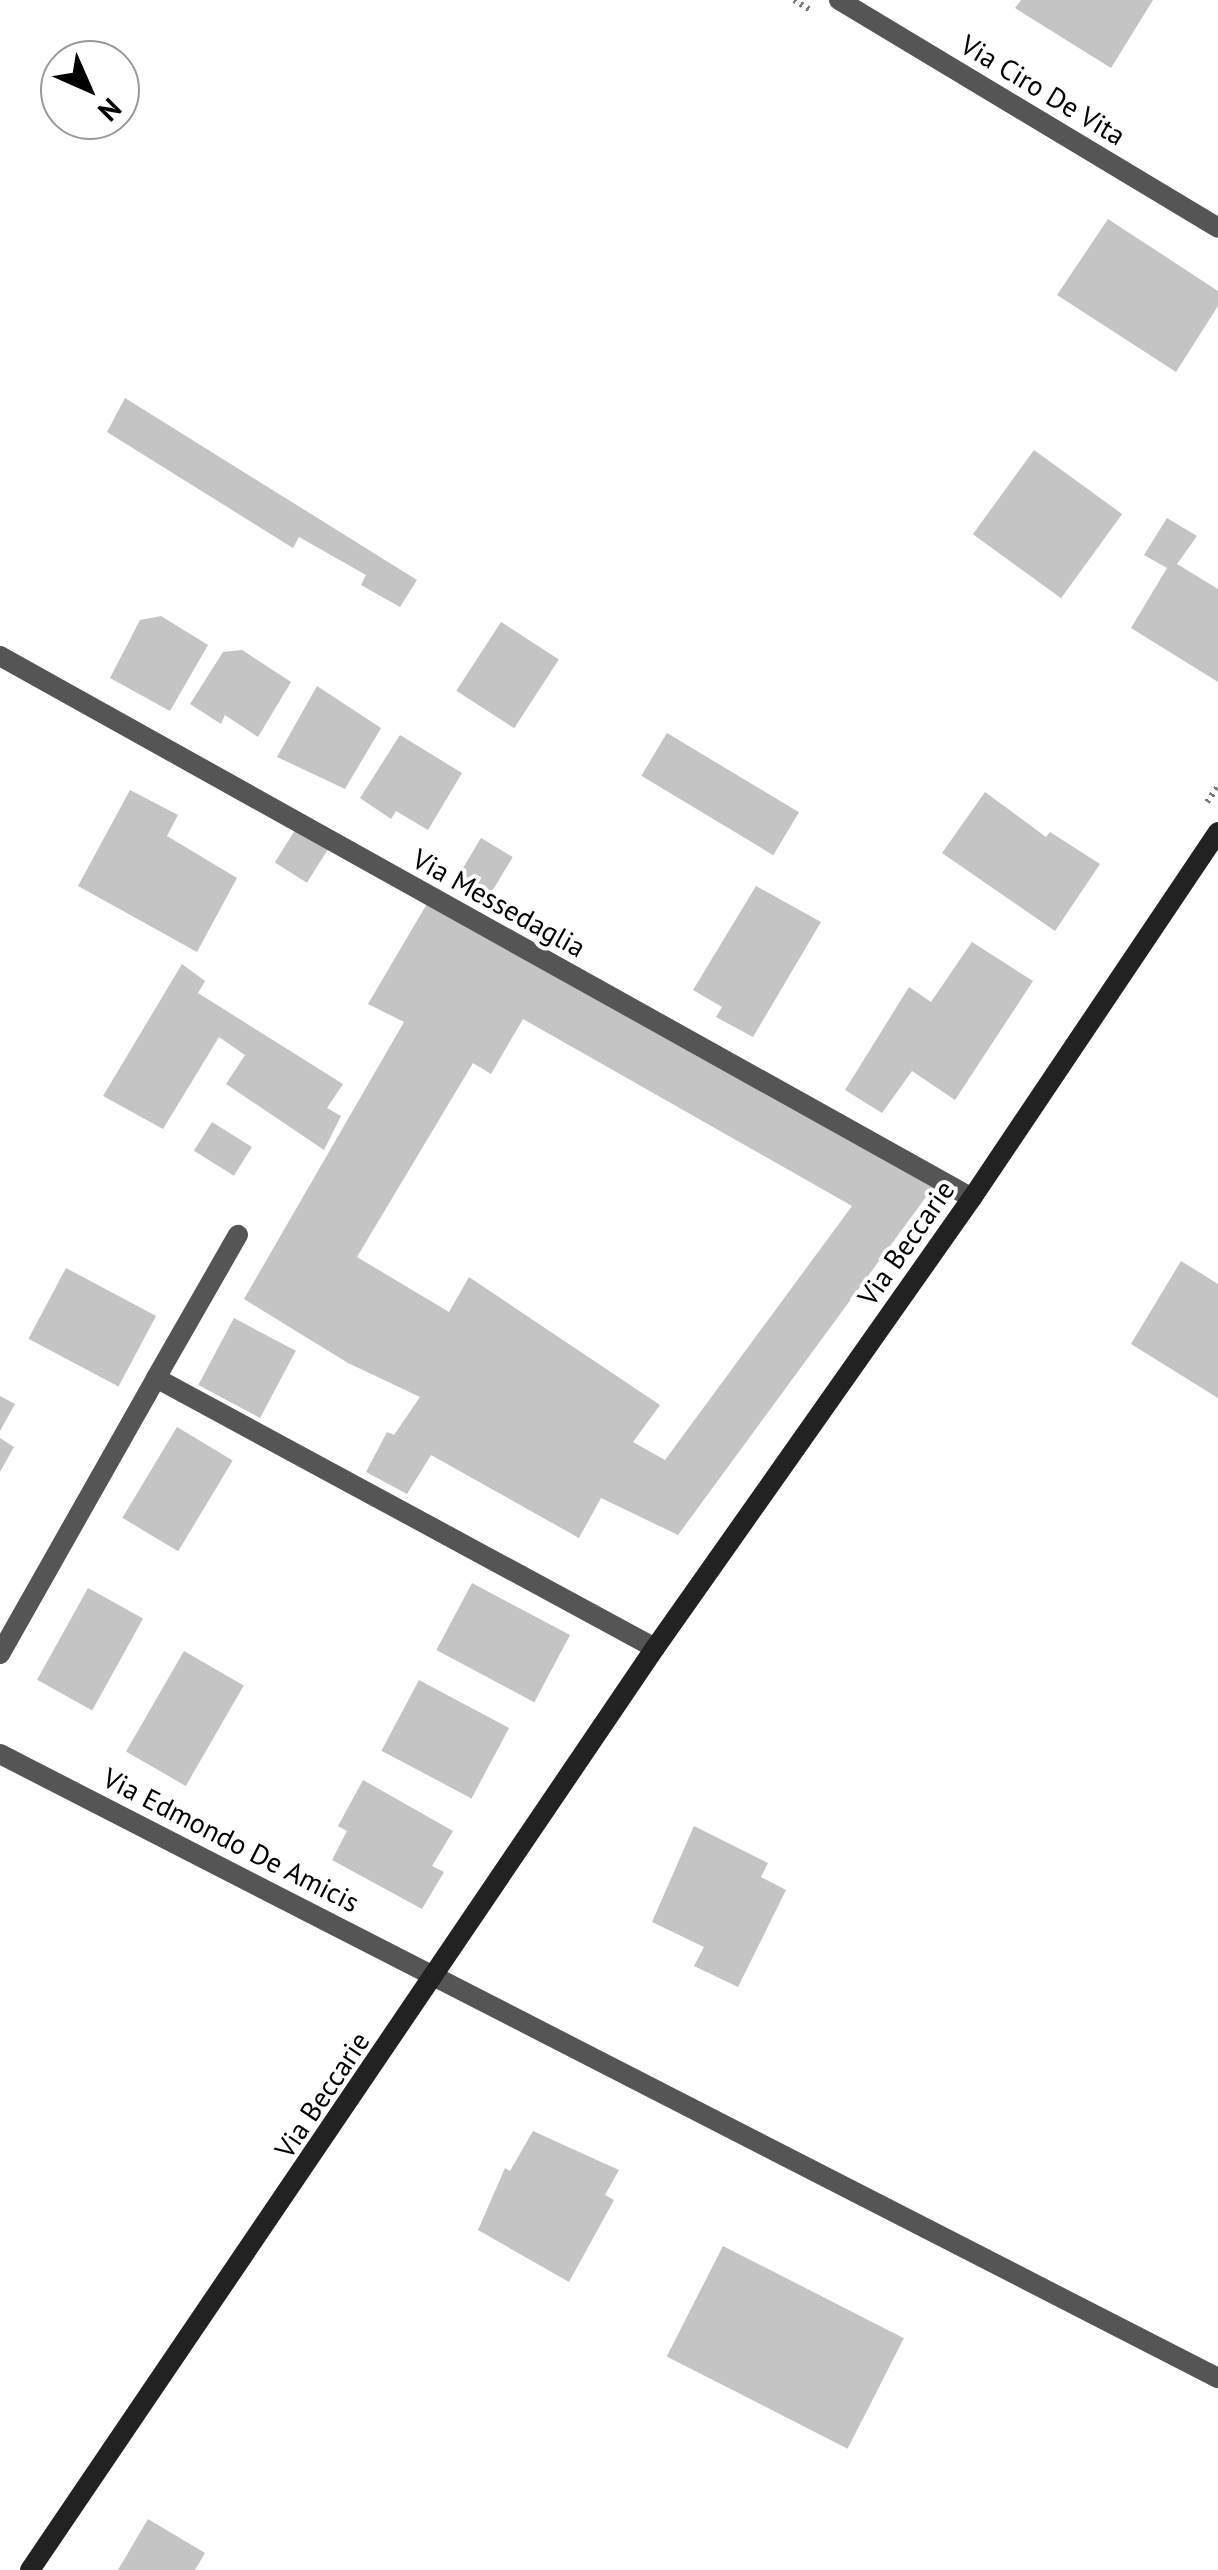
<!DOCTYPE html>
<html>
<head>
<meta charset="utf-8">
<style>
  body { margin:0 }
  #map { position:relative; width:1218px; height:2570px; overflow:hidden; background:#fff; font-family:"PT Sans",sans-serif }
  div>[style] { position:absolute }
  .building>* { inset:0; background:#c4c4c4; transform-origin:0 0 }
  .path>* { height:6px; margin-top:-3px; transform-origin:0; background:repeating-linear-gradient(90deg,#777 0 2.5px,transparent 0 7.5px) }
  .street>* { height:20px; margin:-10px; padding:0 10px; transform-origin:10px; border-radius:10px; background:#555 }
  .secondary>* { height:20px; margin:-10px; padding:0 10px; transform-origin:10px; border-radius:10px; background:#222 }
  span { translate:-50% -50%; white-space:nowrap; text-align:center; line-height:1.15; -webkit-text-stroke:8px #fff; paint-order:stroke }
  .street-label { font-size:28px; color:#000 }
  .north { position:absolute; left:40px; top:40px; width:100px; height:100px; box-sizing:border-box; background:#fff; border:2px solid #999; border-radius:50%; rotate:135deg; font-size:28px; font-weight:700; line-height:40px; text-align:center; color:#000 }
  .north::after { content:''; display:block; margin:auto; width:35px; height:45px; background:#000; clip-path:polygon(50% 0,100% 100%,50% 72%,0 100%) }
</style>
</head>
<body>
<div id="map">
  <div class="building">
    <i style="clip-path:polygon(1021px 0,1153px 0,1111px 68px,1015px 8px)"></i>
    <i style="clip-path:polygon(1108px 219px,1218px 291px,1218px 306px,1176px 372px,1057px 295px)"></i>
    <i style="clip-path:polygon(125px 398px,417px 580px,400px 607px,361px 585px,366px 575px,299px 537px,293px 548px,107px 432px)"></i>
    <i style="left:1034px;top:450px;width:109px;height:104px;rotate:36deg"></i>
    <i style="clip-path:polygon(1167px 518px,1197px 536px,1177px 564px,1218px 589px,1218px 682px,1131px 628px,1167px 568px,1144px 555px)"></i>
    <i style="clip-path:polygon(161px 616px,208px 645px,170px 711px,110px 678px,140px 620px)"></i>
    <i style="left:501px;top:622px;width:69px;height:82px;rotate:33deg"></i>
    <i style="clip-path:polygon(242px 650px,291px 682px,258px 737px,225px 715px,221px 724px,190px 704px,223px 652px)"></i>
    <i style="clip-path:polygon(317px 686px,381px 728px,345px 789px,277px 757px)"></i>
    <i style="left:667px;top:733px;width:154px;height:50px;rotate:31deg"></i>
    <i style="clip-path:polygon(400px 735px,462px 773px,428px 830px,396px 811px,391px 819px,360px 798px)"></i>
    <i style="clip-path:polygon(130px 790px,178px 815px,167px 836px,237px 878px,197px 952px,78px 886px)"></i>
    <i style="clip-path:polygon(985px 792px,1046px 837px,1050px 832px,1100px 864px,1055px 931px,942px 853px)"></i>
    <i style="left:297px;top:827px;width:38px;height:42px;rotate:32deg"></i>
    <i style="left:481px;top:838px;width:37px;height:46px;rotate:31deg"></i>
    <i style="clip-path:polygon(756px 886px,821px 922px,753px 1037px,716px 1017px,722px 1007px,693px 990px)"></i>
    <i style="clip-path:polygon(evenodd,428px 902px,937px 1182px,678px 1535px,601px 1498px,579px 1538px,431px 1455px,407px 1494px,366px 1472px,387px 1432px,394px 1435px,420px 1397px,348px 1363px,244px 1299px,404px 1022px,368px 1004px,428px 902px,523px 1019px,852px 1206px,665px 1460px,633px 1442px,660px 1405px,469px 1277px,449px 1312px,357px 1257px,473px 1063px,491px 1074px,523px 1019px)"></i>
    <i style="clip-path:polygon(972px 942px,1033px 981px,955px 1100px,912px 1071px,882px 1113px,845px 1090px,909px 987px,931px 1002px)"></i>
    <i style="clip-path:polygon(182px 964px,205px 981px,198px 993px,343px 1084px,327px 1108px,341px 1116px,324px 1150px,226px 1084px,245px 1055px,219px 1037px,163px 1129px,103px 1096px)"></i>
    <i style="left:212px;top:1122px;width:47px;height:34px;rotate:32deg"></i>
    <i style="clip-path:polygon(1181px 1261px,1218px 1284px,1218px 1398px,1131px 1344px)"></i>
    <i style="left:66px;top:1268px;width:102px;height:80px;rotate:28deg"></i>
    <i style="left:234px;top:1318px;width:70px;height:76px;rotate:28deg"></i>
    <i style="clip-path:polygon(0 1396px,15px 1404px,0 1431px)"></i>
    <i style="left:177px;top:1427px;width:65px;height:106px;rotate:31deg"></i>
    <i style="clip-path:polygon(0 1438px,14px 1447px,0 1472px)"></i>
    <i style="left:472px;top:1583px;width:111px;height:76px;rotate:28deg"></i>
    <i style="left:88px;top:1588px;width:63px;height:105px;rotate:29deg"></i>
    <i style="left:184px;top:1651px;width:69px;height:116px;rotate:30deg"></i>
    <i style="left:419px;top:1680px;width:102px;height:80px;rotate:28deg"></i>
    <i style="clip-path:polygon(363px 1780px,453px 1831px,432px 1866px,444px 1872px,422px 1909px,332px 1860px,347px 1831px,338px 1826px)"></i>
    <i style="clip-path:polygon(694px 1826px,768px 1863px,761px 1877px,786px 1890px,738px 1987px,694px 1966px,704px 1947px,652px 1922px)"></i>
    <i style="clip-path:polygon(533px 2131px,619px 2170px,605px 2195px,614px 2200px,569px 2282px,478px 2230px,505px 2168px,510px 2171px)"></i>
    <i style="left:723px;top:2246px;width:203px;height:124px;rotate:27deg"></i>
    <i style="clip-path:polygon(148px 2519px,205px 2553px,195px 2570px,118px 2570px)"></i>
  </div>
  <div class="path">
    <i style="left:794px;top:0;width:19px;rotate:32deg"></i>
    <i style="left:1207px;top:802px;width:19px;rotate:-55deg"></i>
  </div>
  <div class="street">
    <i style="left:839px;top:0;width:442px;rotate:31deg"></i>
    <i style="left:0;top:656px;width:1113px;rotate:29.14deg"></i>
    <i style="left:156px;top:1378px;width:165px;rotate:-60.2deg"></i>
    <i style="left:0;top:1654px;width:317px;rotate:-60.5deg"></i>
    <i style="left:156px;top:1378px;width:567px;rotate:28.42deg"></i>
    <i style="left:0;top:1754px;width:1369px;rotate:27.13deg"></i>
  </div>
  <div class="secondary">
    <i style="left:30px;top:2570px;width:1114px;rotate:-55.87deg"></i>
    <i style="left:655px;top:1648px;width:550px;rotate:-54.84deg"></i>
    <i style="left:972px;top:1198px;width:441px;rotate:-56.1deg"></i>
  </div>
  <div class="street-label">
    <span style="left:1043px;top:90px;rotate:31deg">Via Ciro De Vita</span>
    <span style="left:499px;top:903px;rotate:29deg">Via Messedaglia</span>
    <span style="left:906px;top:1243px;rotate:-55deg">Via Beccarie</span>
    <span style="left:231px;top:1840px;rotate:27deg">Via Edmondo De Amicis</span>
    <span style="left:322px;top:2095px;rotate:-56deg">Via Beccarie</span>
  </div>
  <div class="north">N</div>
</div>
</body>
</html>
